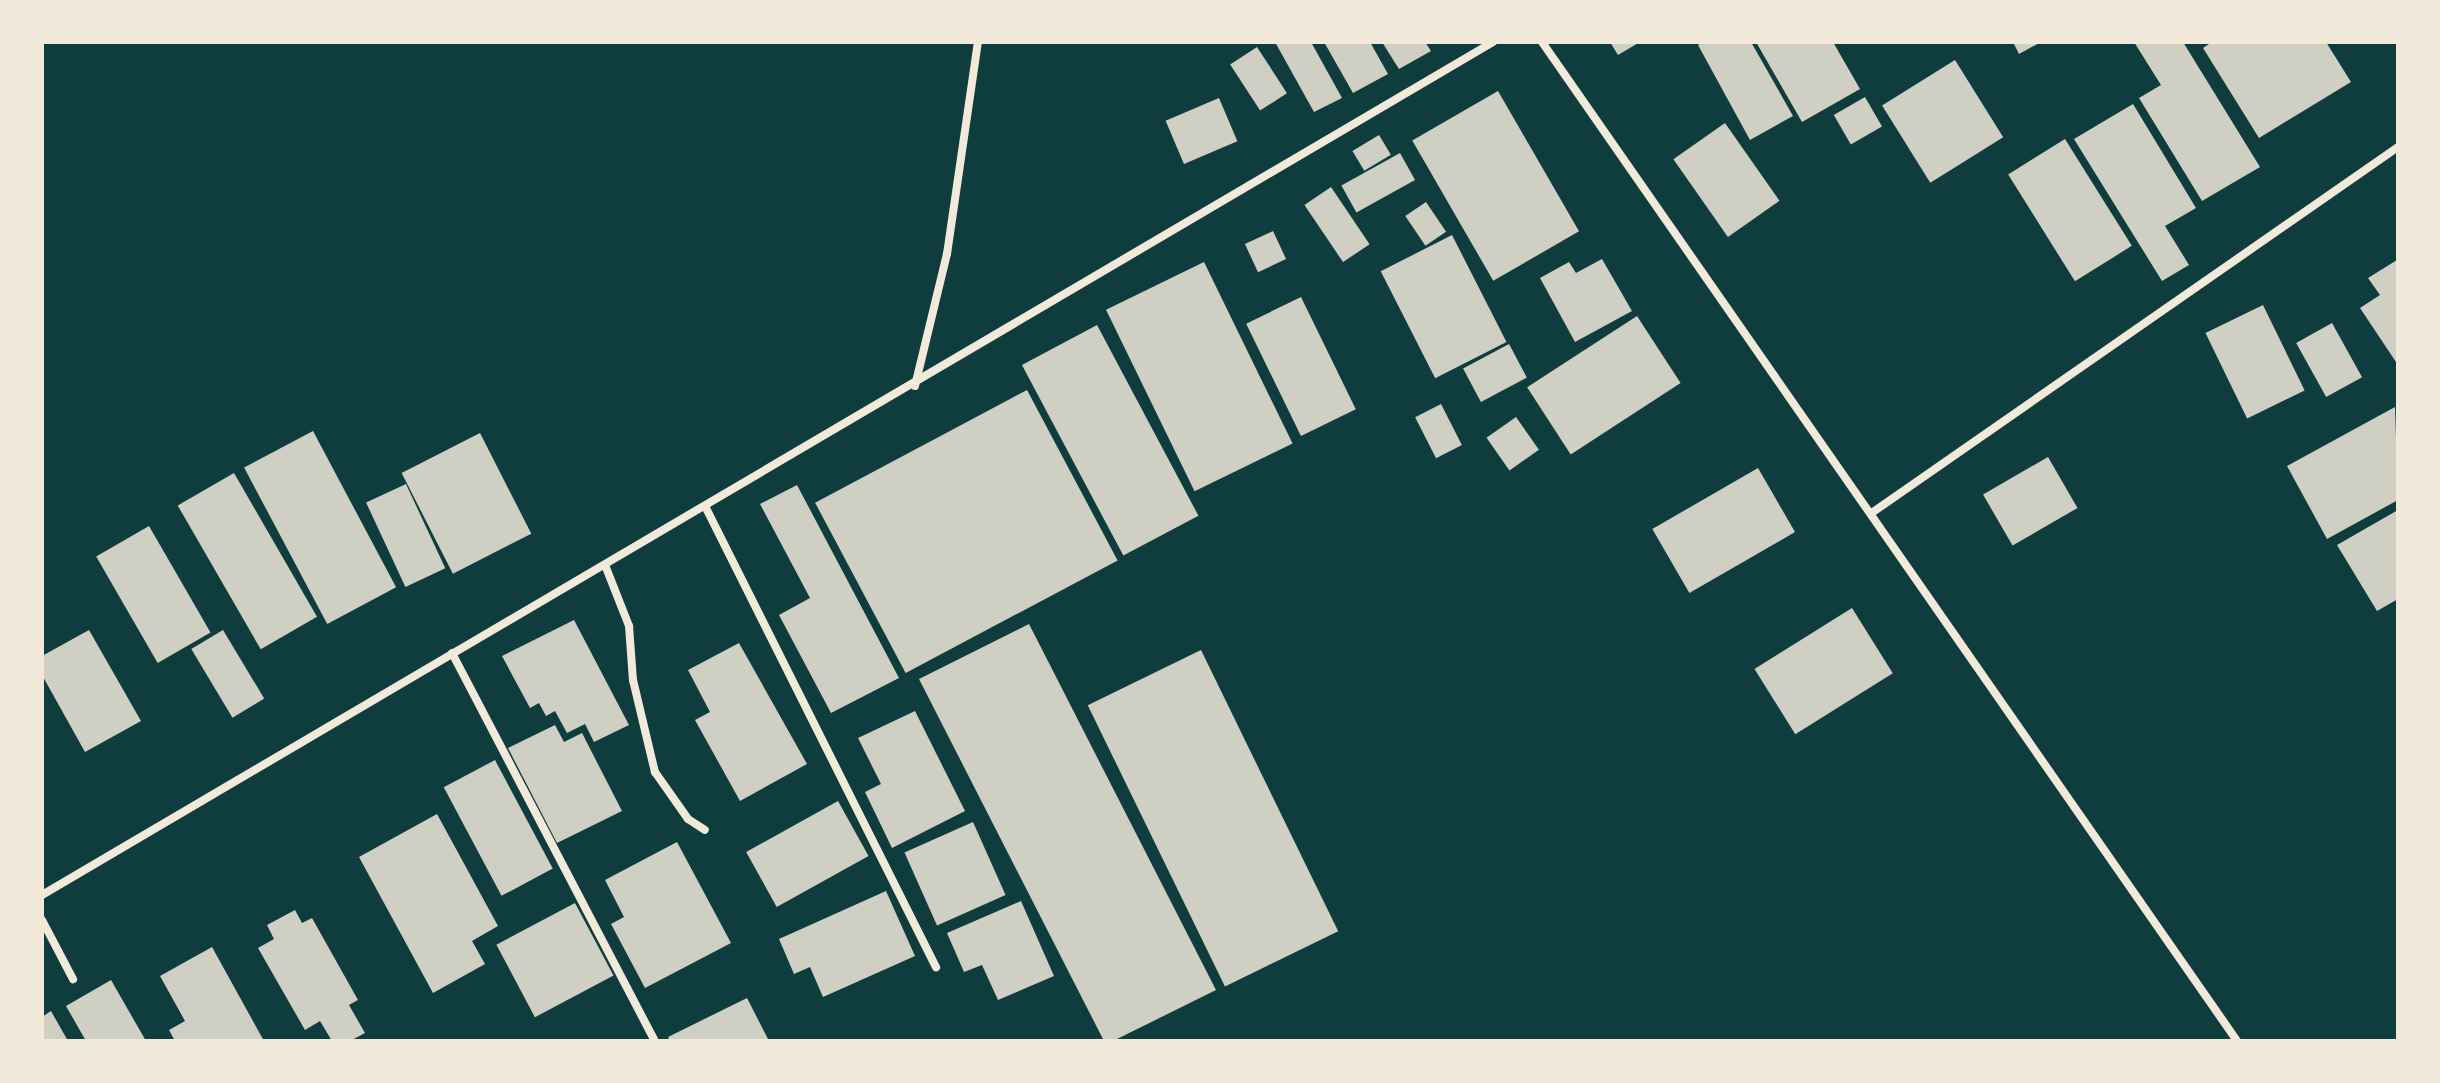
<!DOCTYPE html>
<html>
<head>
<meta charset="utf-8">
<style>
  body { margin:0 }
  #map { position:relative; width:2440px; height:1083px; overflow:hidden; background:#0f3d3e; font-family:"Noto Serif",serif }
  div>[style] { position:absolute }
  .building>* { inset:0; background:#cfcfc3; transform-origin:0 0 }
  .minor>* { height:8px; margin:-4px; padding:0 4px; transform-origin:4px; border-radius:4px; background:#f1e9da }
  span { translate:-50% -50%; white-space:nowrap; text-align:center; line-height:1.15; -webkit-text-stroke:6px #f1e9da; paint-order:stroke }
  .frame { position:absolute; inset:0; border:44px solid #f1e9da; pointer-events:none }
</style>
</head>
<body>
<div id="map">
  <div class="building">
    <i style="clip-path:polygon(1275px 42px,1311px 42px,1342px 98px,1314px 112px)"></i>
    <i style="clip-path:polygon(1324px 42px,1370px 42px,1388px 74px,1353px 93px)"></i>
    <i style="clip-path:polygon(1382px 42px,1425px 42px,1431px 51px,1399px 69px)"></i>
    <i style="clip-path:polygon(1610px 42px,1640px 42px,1618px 55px)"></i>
    <i style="clip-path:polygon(1704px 42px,1751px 42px,1793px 116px,1750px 140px,1698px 45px)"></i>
    <i style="clip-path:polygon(1756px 42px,1833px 42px,1860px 89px,1802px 122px)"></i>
    <i style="clip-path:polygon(2013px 42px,2041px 42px,2019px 54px)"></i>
    <i style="clip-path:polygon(2134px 42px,2183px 42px,2260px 167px,2202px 201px,2139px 98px,2161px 85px)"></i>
    <i style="clip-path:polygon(2212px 42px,2326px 42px,2351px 82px,2259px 138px,2203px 48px)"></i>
    <i style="left:1257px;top:47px;width:55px;height:32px;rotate:57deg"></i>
    <i style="left:1955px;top:60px;width:91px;height:86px;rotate:58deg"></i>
    <i style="left:1498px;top:91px;width:162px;height:99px;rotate:60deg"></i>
    <i style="left:1865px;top:97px;width:34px;height:36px;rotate:60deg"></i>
    <i style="left:1219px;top:98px;width:47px;height:58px;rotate:67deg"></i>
    <i style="clip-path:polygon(2133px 104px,2196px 208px,2165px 226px,2189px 265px,2162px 281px,2074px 139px)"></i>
    <i style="left:1725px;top:123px;width:95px;height:63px;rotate:55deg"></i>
    <i style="left:1379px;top:135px;width:23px;height:31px;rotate:59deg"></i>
    <i style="left:2065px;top:139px;width:126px;height:67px;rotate:58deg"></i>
    <i style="left:1400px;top:153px;width:31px;height:67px;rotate:61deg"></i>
    <i style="left:1331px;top:187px;width:69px;height:32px;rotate:56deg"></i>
    <i style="left:1426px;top:202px;width:36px;height:25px;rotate:56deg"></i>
    <i style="left:1273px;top:231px;width:31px;height:31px;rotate:65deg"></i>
    <i style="left:1452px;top:235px;width:120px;height:80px;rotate:63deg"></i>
    <i style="clip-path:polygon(1602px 259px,1632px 311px,1575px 342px,1540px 278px,1569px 262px,1576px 273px)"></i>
    <i style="clip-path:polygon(2397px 260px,2398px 262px,2398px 365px,2360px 308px,2380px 295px,2368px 278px)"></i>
    <i style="left:1204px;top:262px;width:202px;height:109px;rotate:64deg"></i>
    <i style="left:1301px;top:297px;width:125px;height:61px;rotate:64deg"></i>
    <i style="left:2263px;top:305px;width:95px;height:64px;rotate:64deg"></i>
    <i style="left:1637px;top:316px;width:80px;height:131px;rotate:57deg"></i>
    <i style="left:2332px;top:323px;width:62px;height:41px;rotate:61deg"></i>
    <i style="left:1097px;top:325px;width:216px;height:85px;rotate:62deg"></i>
    <i style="left:1509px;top:344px;width:38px;height:52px;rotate:62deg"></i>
    <i style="left:1027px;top:390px;width:193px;height:240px;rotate:62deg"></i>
    <i style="left:1441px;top:404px;width:46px;height:29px;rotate:63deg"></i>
    <i style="clip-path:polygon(2395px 407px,2398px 500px,2327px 539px,2287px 466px)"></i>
    <i style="left:1516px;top:417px;width:40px;height:36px;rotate:55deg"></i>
    <i style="left:313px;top:431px;width:177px;height:78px;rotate:62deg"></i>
    <i style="left:480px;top:433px;width:113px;height:88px;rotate:63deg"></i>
    <i style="left:2048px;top:457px;width:59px;height:75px;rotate:60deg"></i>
    <i style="left:1758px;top:468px;width:74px;height:122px;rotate:60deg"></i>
    <i style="left:234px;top:473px;width:166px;height:65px;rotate:60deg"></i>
    <i style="left:406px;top:484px;width:93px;height:44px;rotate:65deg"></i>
    <i style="clip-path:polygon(797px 485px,899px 678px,831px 713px,779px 615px,810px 598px,760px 504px)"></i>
    <i style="clip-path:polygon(2398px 510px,2398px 599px,2377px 611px,2337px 545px)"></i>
    <i style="left:149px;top:526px;width:123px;height:61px;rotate:60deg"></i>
    <i style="left:1852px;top:608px;width:77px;height:115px;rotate:58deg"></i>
    <i style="clip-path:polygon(574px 620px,629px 725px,594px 742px,585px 724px,567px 733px,555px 711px,546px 716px,539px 703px,530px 708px,502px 656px)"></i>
    <i style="clip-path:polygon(1029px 624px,1216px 990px,1113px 1041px,1104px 1041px,919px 679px)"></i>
    <i style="clip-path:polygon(89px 630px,141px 721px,85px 752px,42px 675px,42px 656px)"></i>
    <i style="left:223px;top:630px;width:80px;height:37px;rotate:59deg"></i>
    <i style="clip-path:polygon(739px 643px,807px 764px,740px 801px,695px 720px,710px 712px,688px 670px)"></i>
    <i style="left:1201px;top:650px;width:313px;height:126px;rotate:64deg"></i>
    <i style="clip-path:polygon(915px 711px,965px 811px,892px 848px,865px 792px,881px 784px,858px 738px)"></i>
    <i style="clip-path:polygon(555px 725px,564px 742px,582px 733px,622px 811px,557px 843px,508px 748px)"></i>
    <i style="left:495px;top:760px;width:123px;height:58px;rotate:62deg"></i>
    <i style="left:838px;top:801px;width:63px;height:105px;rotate:61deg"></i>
    <i style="clip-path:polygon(437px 814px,498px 926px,472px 941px,485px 964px,433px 993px,359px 857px)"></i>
    <i style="left:973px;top:822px;width:80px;height:75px;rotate:66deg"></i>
    <i style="clip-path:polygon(677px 842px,731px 943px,645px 988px,611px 924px,624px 917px,605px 880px)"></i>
    <i style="clip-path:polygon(886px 891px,915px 956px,823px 997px,810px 967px,794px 974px,779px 939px)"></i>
    <i style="clip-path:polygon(1021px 901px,1054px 976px,998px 1000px,982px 965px,964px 972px,947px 933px)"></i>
    <i style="left:575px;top:903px;width:82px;height:89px;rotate:62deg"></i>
    <i style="clip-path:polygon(295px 910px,302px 923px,312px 918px,358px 1000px,349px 1005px,365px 1033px,350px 1041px,332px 1041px,320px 1021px,305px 1030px,258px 948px,274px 939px,267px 925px)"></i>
    <i style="clip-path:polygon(212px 947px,264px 1041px,175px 1041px,169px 1030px,185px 1021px,160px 976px)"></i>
    <i style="clip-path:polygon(111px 980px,146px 1041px,86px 1041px,66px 1006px)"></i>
    <i style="clip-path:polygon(747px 998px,769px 1041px,670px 1041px,668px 1037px)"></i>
    <i style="clip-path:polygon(51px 1011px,68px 1041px,42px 1041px,42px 1017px)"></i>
  </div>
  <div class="minor">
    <i style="left:1542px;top:42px;width:1217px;rotate:55.17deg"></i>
    <i style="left:915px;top:386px;width:136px;rotate:-76.4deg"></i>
    <i style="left:947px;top:254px;width:214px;rotate:-81.7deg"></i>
    <i style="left:705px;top:506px;width:516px;rotate:63.39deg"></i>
    <i style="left:1873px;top:512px;width:639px;rotate:-34.81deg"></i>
    <i style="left:605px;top:565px;width:66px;rotate:68.5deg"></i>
    <i style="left:629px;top:626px;width:54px;rotate:85.8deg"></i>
    <i style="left:633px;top:680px;width:95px;rotate:76.6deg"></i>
    <i style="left:655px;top:772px;width:57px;rotate:54.9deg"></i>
    <i style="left:688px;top:819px;width:20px;rotate:33deg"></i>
    <i style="left:452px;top:653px;width:436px;rotate:62.4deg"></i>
    <i style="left:42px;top:895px;width:1683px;rotate:-30.45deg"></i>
    <i style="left:42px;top:920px;width:67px;rotate:62.3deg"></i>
  </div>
  <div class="frame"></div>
</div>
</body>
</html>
